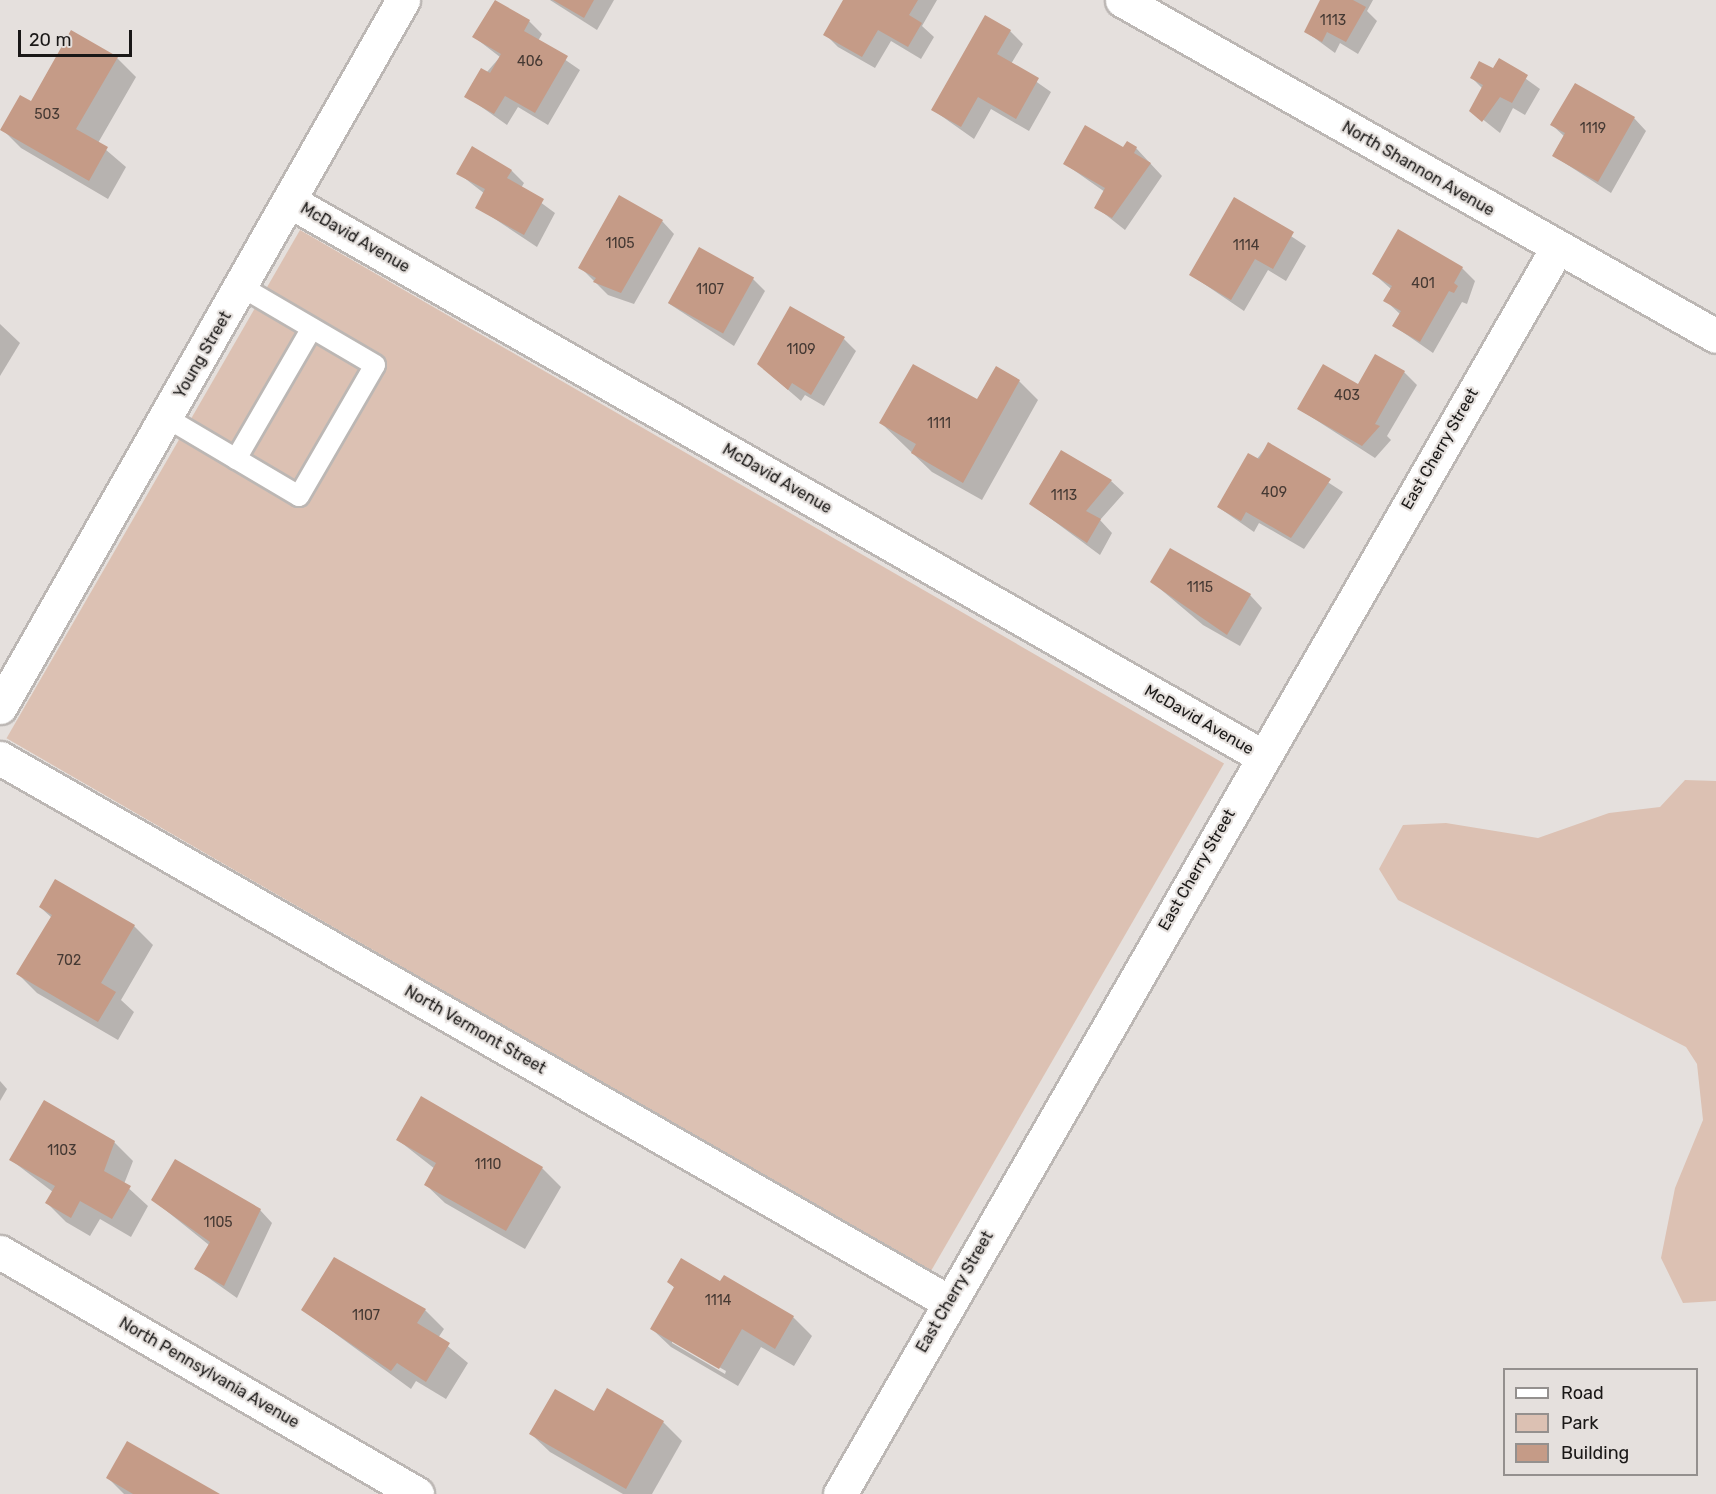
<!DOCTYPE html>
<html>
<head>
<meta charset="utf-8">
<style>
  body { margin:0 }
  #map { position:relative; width:1716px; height:1494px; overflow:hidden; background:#e5e0dd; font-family:Rubik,sans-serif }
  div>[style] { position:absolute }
  .green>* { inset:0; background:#dcc1b3; transform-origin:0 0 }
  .shadow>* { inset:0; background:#0003 }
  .building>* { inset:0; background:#c59b87; transform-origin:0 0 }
  .roads { filter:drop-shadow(2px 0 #bcb7b4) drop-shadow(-2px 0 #bcb7b4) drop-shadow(0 2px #bcb7b4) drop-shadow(0 -2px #bcb7b4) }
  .service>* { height:20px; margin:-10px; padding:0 10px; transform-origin:10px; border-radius:10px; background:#fff }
  .minor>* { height:33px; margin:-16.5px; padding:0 16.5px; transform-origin:16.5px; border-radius:16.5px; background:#fff }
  span { translate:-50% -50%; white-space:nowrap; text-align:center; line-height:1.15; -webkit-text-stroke:4.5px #e5e0dd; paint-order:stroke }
  .number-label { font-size:14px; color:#453933 }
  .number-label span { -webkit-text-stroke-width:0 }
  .street-label { font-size:16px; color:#1a1817 }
  .legend { position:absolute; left:1503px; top:1368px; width:195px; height:108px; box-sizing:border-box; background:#e5e0dd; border:2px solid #94908e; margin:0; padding:8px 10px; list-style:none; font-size:18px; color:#1a1817 }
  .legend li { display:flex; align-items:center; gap:12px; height:30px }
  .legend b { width:30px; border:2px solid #94908e }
  .scale { position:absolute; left:18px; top:30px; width:114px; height:27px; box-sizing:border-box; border:3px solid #1a1817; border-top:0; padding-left:8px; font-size:18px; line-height:21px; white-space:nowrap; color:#1a1817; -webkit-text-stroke:4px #e5e0dd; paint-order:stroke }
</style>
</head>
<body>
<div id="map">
  <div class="green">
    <i style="left:300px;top:230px;width:1067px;height:587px;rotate:30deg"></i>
    <i style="clip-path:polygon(1685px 780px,1716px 781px,1716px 1301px,1683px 1303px,1661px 1258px,1675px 1188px,1703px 1120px,1697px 1064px,1686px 1047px,1398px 900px,1379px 869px,1403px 825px,1446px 823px,1538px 838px,1609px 813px,1660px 807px)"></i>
  </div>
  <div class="shadow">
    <i style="clip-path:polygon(550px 0,614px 0,597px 30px)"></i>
    <i style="clip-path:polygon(845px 0,937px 0,922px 26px,934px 37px,921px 59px,891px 41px,875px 68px,838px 47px,825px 34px)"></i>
    <i style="clip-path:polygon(1322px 0,1373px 0,1367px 11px,1377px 21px,1358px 54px,1340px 43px,1335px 53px,1305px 31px)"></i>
    <i style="clip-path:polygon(495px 1px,529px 21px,542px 34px,538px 41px,580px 70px,548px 125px,518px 107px,507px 125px,466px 96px,500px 57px,474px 37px)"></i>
    <i style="clip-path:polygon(1010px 31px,1023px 44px,1011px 64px,1051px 92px,1029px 131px,991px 109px,974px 139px,933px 110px)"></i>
    <i style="clip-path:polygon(117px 58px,136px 77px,98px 143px,126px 167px,108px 199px,21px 148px,2px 129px,31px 103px)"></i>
    <i style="clip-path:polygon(1500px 60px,1540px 89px,1525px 115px,1513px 108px,1500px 133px,1471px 110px,1483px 89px,1471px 77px,1494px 70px)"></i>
    <i style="clip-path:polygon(1634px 118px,1646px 131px,1611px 193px,1554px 156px,1565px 137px,1552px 125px)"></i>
    <i style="clip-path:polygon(473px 148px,512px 171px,524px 183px,521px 188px,555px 213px,537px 247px,477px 207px,485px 194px,458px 173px)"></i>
    <i style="clip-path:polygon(1136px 148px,1162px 176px,1125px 230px,1096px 207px,1105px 192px,1065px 164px)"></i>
    <i style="clip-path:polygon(1235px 199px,1306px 246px,1286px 281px,1268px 270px,1244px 311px,1191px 275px)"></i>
    <i style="clip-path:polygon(662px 221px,674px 234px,634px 304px,608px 295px,580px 267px)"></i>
    <i style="clip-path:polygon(1462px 268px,1475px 281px,1467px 304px,1462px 302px,1433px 353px,1394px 326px,1401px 315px,1385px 300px,1391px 289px,1374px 274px)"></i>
    <i style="clip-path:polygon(753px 279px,765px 291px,734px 346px,668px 303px)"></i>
    <i style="clip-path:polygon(0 324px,20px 343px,0 376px)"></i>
    <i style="clip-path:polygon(844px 339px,856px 351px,824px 406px,805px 395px,801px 401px,772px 376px)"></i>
    <i style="clip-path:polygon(1404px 372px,1417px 385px,1387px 436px,1391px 440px,1375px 458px,1299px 409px)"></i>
    <i style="clip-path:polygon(1019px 381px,1038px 400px,982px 500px,932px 472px,881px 423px,977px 401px)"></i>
    <i style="clip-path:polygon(1269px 444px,1343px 492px,1304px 549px,1259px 523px,1254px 532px,1218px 507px)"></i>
    <i style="clip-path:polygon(1111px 481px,1124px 493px,1100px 520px,1112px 533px,1100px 555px,1031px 504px)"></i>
    <i style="clip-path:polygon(1152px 582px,1250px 595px,1262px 608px,1240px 646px,1203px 625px)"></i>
    <i style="clip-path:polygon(40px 907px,134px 926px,153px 945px,121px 1000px,134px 1012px,118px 1040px,37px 993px,18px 974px,52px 918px)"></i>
    <i style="clip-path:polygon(0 1081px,7px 1089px,0 1101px)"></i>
    <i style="clip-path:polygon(398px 1140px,542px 1168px,561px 1187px,525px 1249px,445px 1203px,426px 1185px,435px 1169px)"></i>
    <i style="clip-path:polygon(114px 1142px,133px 1161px,124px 1184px,148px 1206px,131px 1237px,100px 1219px,90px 1236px,66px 1222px,47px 1203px,53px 1192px,11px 1160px)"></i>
    <i style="clip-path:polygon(153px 1200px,260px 1210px,272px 1223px,237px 1298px,196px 1269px,209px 1245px)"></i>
    <i style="clip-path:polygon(evenodd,669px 1282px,721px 1283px,793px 1317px,812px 1336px,794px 1366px,761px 1347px,738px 1386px,671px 1347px,652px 1329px,675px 1288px,669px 1282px,672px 1340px,726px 1371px,725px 1374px,672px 1343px,672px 1340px)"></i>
    <i style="clip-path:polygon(303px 1310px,425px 1310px,444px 1329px,438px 1338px,468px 1363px,446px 1399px,416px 1381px,411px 1389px)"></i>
    <i style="clip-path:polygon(595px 1413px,663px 1422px,682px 1441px,652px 1494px,623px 1494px,550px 1452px,531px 1434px)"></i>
    <i style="clip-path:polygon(108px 1478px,217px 1494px,124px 1494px)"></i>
  </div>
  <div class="building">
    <i style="clip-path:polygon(495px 0,530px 20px,524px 31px,568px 56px,535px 113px,505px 96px,494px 114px,464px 97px,481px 68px,490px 73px,501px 54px,472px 37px)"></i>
    <i style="clip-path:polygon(553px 0,594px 0,584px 18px)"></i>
    <i style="clip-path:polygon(843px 0,918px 0,909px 15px,922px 23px,908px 47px,878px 30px,862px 57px,823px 35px)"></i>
    <i style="clip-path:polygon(1320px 0,1353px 0,1366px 7px,1346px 42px,1327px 32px,1322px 42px,1304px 32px)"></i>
    <i style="clip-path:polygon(985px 15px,1011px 30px,997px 54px,1039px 78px,1016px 119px,978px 97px,961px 127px,931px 110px)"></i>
    <i style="clip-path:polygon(71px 30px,118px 57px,76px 129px,108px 147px,89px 181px,0 130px,20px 95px,31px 101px)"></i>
    <i style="clip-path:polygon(1499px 58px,1528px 75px,1512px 103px,1500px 97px,1482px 122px,1469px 111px,1483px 85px,1470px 78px,1479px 61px,1493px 68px)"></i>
    <i style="clip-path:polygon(1575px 83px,1635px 117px,1598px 182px,1552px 156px,1565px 133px,1550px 125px)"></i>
    <i style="clip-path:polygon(1085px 125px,1123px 147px,1127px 141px,1137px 147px,1134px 153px,1151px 163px,1112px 218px,1094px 208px,1105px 188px,1063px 164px)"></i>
    <i style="clip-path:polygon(472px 146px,512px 170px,507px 178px,544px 199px,524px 235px,475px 208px,485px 189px,456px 174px)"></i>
    <i style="clip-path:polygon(619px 195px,663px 220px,621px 293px,593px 282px,596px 278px,578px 268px)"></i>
    <i style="clip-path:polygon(1234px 197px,1294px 232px,1273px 269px,1255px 259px,1231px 300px,1189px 275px)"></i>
    <i style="clip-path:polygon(1398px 229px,1463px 267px,1454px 283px,1458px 286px,1454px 293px,1449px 291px,1420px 342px,1392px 326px,1401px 311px,1383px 301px,1392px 286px,1372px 274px)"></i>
    <i style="left:699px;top:247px;width:63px;height:64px;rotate:29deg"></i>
    <i style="clip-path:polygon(790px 306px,845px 337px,811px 395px,792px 383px,788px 390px,757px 364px)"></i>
    <i style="clip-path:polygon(1375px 354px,1405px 371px,1375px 424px,1380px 426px,1362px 446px,1297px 409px,1323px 364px,1358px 384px)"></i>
    <i style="clip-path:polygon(913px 364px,977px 399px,996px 366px,1020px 380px,963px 483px,911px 453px,916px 444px,879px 423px)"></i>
    <i style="clip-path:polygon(1268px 442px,1331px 479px,1291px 538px,1246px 512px,1241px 521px,1217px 507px,1248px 453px,1259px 459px)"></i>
    <i style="clip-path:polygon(1061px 450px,1112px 480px,1086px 511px,1101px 519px,1087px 543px,1029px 504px)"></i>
    <i style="clip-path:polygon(1170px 548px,1251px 594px,1227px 635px,1150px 582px)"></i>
    <i style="clip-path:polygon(55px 879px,135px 925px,101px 983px,116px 992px,98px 1022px,16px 974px,52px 915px,39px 907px)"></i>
    <i style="clip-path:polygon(421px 1096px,543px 1167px,506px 1231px,424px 1185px,436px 1163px,396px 1140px)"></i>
    <i style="clip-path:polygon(44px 1100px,115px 1141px,104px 1171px,131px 1186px,112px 1219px,80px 1201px,71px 1218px,45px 1203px,55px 1186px,9px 1160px)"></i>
    <i style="clip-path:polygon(175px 1159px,261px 1209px,224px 1286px,194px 1269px,210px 1242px,151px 1200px)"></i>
    <i style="clip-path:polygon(334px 1257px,426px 1309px,417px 1323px,450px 1343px,426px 1382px,397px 1363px,391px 1371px,301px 1310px)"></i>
    <i style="clip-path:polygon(681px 1258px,720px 1281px,724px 1275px,794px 1316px,775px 1349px,742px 1329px,719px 1369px,650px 1329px,674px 1287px,667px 1282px)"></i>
    <i style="clip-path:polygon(607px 1388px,664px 1421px,626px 1489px,529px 1434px,555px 1389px,594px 1411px)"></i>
    <i style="clip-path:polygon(127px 1441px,220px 1494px,133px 1494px,106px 1478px)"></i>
  </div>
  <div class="roads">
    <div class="service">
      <i style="left:167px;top:418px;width:153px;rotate:30.6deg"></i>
      <i style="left:299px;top:496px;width:151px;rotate:-59.9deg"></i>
      <i style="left:375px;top:365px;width:154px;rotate:-149.6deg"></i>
      <i style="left:236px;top:459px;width:151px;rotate:-59.9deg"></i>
    </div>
    <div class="minor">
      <i style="left:1122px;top:0;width:682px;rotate:29.49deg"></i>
      <i style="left:291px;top:202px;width:1118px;rotate:29.71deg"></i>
      <i style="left:0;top:707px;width:814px;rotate:-60.32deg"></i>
      <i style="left:0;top:758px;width:1094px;rotate:29.82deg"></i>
      <i style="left:0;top:1252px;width:482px;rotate:30.1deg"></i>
      <i style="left:840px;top:1494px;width:1438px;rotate:-60.08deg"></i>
    </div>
  </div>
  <div class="number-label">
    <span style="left:1333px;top:21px">1113</span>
    <span style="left:530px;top:62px">406</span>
    <span style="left:47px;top:115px">503</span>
    <span style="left:1593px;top:129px">1119</span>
    <span style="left:620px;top:244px">1105</span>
    <span style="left:1246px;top:246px">1114</span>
    <span style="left:1423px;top:284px">401</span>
    <span style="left:710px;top:290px">1107</span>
    <span style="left:801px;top:350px">1109</span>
    <span style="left:1347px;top:396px">403</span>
    <span style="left:939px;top:424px">1111</span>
    <span style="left:1274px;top:493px">409</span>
    <span style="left:1064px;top:496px">1113</span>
    <span style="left:1200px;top:588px">1115</span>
    <span style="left:69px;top:961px">702</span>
    <span style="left:62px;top:1151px">1103</span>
    <span style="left:488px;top:1165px">1110</span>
    <span style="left:218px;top:1223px">1105</span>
    <span style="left:718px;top:1301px">1114</span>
    <span style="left:366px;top:1316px">1107</span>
  </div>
  <div class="street-label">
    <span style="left:1418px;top:169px;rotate:30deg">North Shannon Avenue</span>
    <span style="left:355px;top:238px;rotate:30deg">McDavid Avenue</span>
    <span style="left:203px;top:355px;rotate:-60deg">Young Street</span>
    <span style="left:1440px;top:449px;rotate:-60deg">East Cherry Street</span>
    <span style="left:777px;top:479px;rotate:30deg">McDavid Avenue</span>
    <span style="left:1199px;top:720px;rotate:30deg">McDavid Avenue</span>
    <span style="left:1197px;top:870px;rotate:-60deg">East Cherry Street</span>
    <span style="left:475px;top:1030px;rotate:30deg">North Vermont Street</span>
    <span style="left:955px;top:1292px;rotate:-60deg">East Cherry Street</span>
    <span style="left:209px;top:1373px;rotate:30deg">North Pennsylvania Avenue</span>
  </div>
  <ul class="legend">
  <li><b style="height:8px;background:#fff"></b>Road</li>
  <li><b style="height:16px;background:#dcc1b3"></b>Park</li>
  <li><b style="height:16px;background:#c59b87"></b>Building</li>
  </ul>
  <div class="scale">20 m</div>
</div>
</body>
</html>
